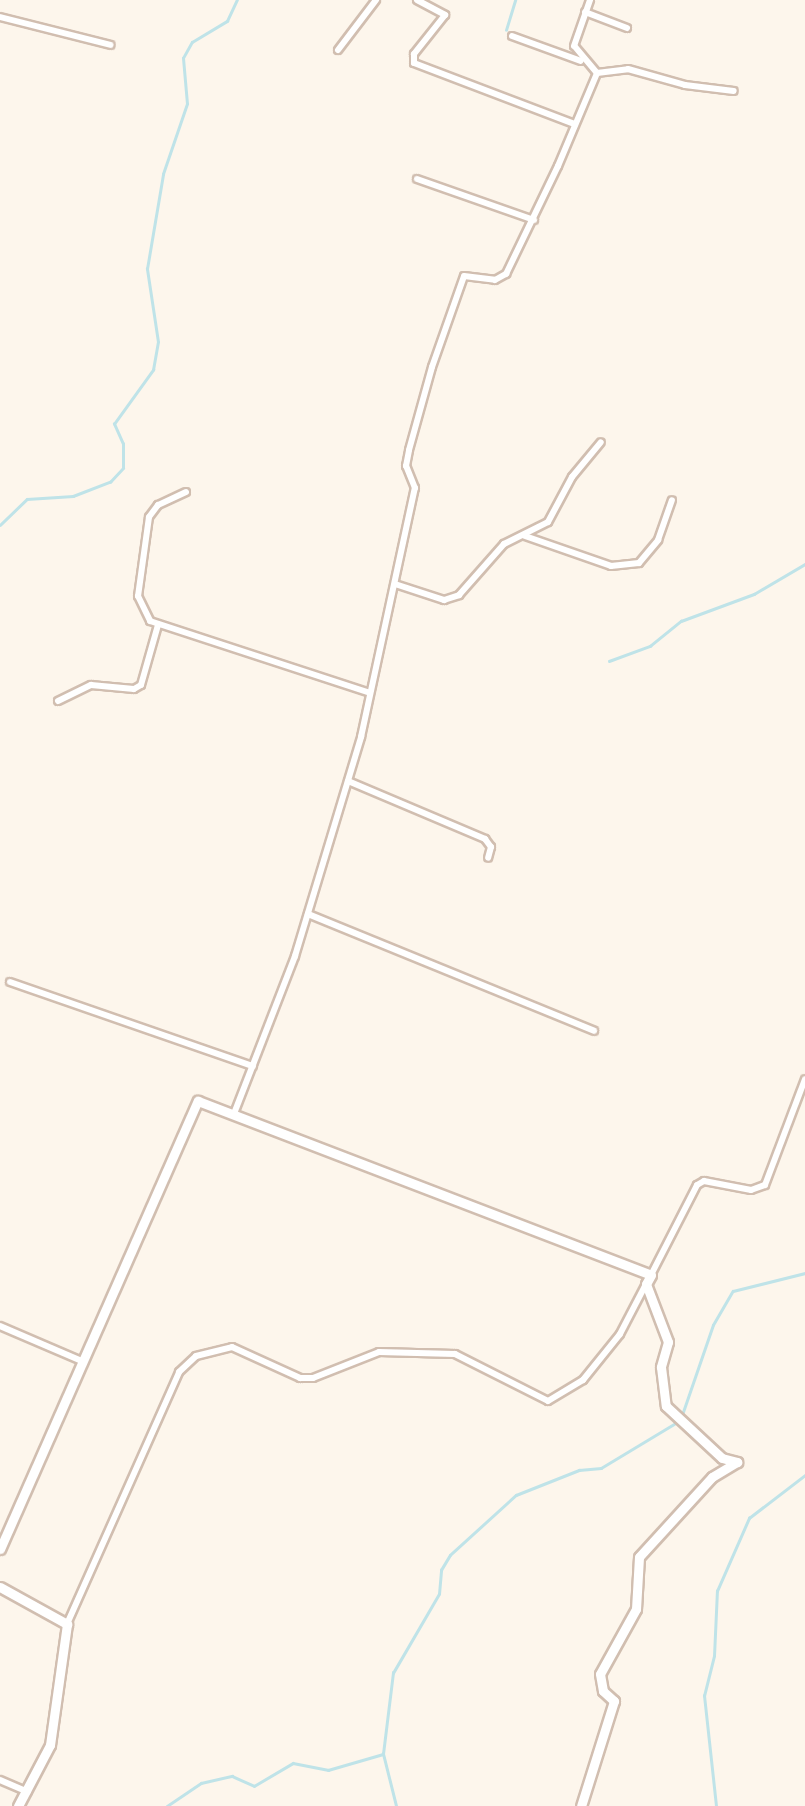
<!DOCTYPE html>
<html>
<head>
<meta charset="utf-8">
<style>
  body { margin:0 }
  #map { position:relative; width:805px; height:1806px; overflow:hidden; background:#fdf6ec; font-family:"Archivo Narrow",sans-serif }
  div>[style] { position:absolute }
  .stream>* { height:2.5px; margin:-1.25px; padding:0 1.25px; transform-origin:1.25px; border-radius:1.25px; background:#bfe3e8 }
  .roads { filter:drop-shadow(2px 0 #d1beb0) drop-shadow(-2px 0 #d1beb0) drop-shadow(0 2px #d1beb0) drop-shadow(0 -2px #d1beb0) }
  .street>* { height:6px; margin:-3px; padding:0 3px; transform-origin:3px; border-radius:3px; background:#fff }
  .secondary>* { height:9px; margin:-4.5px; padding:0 4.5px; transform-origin:4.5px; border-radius:4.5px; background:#fff }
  span { translate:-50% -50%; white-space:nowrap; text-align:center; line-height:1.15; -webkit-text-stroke:7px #fffaf3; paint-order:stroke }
</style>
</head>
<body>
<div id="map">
  <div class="stream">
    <i style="left:506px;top:30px;width:31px;rotate:-73deg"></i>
    <i style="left:0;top:525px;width:37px;rotate:-44deg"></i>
    <i style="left:27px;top:499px;width:46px;rotate:-3.7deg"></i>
    <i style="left:73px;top:496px;width:40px;rotate:-21deg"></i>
    <i style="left:110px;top:482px;width:19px;rotate:-47deg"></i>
    <i style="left:123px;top:468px;width:24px;rotate:-90deg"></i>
    <i style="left:123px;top:444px;width:22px;rotate:-114deg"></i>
    <i style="left:114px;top:424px;width:67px;rotate:-54.2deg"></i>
    <i style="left:153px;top:370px;width:28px;rotate:-80deg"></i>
    <i style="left:158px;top:342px;width:74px;rotate:-98.6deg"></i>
    <i style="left:147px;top:269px;width:96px;rotate:-80.4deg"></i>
    <i style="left:163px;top:174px;width:74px;rotate:-71.1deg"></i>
    <i style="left:187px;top:104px;width:46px;rotate:-95deg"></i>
    <i style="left:183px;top:58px;width:18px;rotate:-61deg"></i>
    <i style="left:192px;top:42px;width:41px;rotate:-31deg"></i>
    <i style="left:227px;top:21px;width:23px;rotate:-65deg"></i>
    <i style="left:609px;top:661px;width:44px;rotate:-20.1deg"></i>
    <i style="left:650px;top:646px;width:40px;rotate:-39deg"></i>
    <i style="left:681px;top:621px;width:78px;rotate:-20.3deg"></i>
    <i style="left:754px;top:594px;width:59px;rotate:-30.5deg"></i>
    <i style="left:682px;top:1415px;width:95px;rotate:-71deg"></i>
    <i style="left:713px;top:1325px;width:39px;rotate:-60deg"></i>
    <i style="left:733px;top:1291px;width:74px;rotate:-14deg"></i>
    <i style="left:167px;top:1806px;width:41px;rotate:-34.1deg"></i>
    <i style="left:201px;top:1783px;width:32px;rotate:-13deg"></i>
    <i style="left:232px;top:1776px;width:24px;rotate:24deg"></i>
    <i style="left:254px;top:1786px;width:45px;rotate:-30.5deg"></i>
    <i style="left:293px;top:1763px;width:36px;rotate:11deg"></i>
    <i style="left:328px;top:1770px;width:57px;rotate:-16.2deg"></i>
    <i style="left:396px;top:1806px;width:54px;rotate:-104deg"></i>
    <i style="left:383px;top:1754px;width:82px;rotate:-83deg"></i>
    <i style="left:393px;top:1673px;width:91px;rotate:-59.8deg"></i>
    <i style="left:439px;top:1594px;width:24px;rotate:-85deg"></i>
    <i style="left:441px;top:1570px;width:17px;rotate:-59deg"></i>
    <i style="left:450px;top:1555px;width:89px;rotate:-42.3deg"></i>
    <i style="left:516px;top:1495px;width:68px;rotate:-21.6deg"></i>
    <i style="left:579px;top:1470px;width:22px;rotate:-5deg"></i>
    <i style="left:601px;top:1468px;width:91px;rotate:-31.1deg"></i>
    <i style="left:716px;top:1806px;width:111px;rotate:-96.2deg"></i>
    <i style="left:704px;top:1696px;width:41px;rotate:-76deg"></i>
    <i style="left:714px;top:1656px;width:65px;rotate:-87.4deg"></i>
    <i style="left:717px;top:1591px;width:80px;rotate:-66.3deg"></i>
    <i style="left:749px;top:1518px;width:71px;rotate:-37.5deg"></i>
  </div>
  <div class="roads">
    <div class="street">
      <i style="left:417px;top:0;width:32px;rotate:28deg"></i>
      <i style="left:445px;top:15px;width:50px;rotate:128.5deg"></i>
      <i style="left:414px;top:54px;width:9px;rotate:90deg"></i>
      <i style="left:414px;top:63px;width:172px;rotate:20.8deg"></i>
      <i style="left:585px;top:12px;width:45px;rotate:20.9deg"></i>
      <i style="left:0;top:17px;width:114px;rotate:14.2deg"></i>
      <i style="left:512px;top:36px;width:73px;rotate:19.9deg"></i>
      <i style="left:338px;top:50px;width:63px;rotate:-52.8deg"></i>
      <i style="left:597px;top:73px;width:31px;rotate:-7deg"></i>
      <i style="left:628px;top:69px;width:59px;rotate:15.7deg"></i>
      <i style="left:685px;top:85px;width:49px;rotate:7deg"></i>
      <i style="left:417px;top:179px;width:124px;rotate:19.3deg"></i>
      <i style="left:186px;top:492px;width:31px;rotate:155deg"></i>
      <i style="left:158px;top:505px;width:15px;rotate:127deg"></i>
      <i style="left:149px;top:517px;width:80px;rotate:97.9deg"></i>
      <i style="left:138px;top:596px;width:28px;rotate:64deg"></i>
      <i style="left:150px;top:621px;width:231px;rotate:18.1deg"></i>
      <i style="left:525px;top:536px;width:91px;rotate:19.2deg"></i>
      <i style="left:611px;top:566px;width:28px;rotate:-6deg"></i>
      <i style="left:639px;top:563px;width:30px;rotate:-50deg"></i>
      <i style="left:658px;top:540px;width:42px;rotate:-70.7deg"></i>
      <i style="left:395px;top:584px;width:52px;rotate:18.1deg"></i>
      <i style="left:444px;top:600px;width:16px;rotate:-18deg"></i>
      <i style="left:459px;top:595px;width:68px;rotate:-48.6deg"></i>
      <i style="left:504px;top:544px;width:49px;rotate:-26.6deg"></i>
      <i style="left:548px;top:522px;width:51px;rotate:-61.9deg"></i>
      <i style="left:572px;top:477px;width:45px;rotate:-50.4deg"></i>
      <i style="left:58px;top:701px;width:37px;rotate:-26deg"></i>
      <i style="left:91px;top:685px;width:43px;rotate:5.3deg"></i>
      <i style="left:134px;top:689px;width:8px;rotate:-30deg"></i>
      <i style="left:141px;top:685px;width:62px;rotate:-74.2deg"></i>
      <i style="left:348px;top:781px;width:149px;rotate:22.9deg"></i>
      <i style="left:485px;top:839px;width:10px;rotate:53deg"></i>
      <i style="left:491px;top:847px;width:11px;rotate:105deg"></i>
      <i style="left:308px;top:914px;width:309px;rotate:22.2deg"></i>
      <i style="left:10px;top:982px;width:257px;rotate:19.1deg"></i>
      <i style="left:235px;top:1111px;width:166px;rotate:-68.8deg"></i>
      <i style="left:295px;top:956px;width:229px;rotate:-73.2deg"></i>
      <i style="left:361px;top:737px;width:255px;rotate:-77.8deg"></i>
      <i style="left:415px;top:488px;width:24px;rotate:-112deg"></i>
      <i style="left:406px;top:466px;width:16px;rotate:-79deg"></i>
      <i style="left:409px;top:450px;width:86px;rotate:-74.5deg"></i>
      <i style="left:432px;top:367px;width:96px;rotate:-70.6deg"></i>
      <i style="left:464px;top:276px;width:31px;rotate:7deg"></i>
      <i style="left:495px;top:280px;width:13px;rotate:-29deg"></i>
      <i style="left:506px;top:274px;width:120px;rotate:-64.3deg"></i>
      <i style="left:558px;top:166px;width:101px;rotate:-67.2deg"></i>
      <i style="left:597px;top:73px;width:35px;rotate:-130deg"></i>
      <i style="left:574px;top:46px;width:49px;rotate:-70.8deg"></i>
      <i style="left:651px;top:1275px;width:101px;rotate:-62.9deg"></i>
      <i style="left:697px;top:1185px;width:8px;rotate:-30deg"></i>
      <i style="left:704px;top:1181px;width:48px;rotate:10.8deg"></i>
      <i style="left:751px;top:1190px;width:15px;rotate:-20deg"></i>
      <i style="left:765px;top:1185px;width:113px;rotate:-69.3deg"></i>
      <i style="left:0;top:1326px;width:91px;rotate:23.2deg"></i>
      <i style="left:67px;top:1624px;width:276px;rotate:-66deg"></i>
      <i style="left:179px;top:1372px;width:23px;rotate:-43deg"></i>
      <i style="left:196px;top:1356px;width:37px;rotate:-14deg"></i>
      <i style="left:232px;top:1347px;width:75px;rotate:24.5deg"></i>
      <i style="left:300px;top:1378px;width:13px"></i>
      <i style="left:313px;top:1378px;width:71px;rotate:-21.5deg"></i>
      <i style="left:379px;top:1352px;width:76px;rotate:1.5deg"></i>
      <i style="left:455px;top:1354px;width:104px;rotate:26.8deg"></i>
      <i style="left:548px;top:1401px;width:41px;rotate:-31deg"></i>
      <i style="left:583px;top:1380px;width:59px;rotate:-51.2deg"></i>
      <i style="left:620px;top:1334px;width:56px;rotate:-62.5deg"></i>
      <i style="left:0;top:1780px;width:30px;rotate:23deg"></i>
    </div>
    <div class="secondary">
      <i style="left:0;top:1549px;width:490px;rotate:-66.2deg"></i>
      <i style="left:198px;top:1101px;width:485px;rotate:21deg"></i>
      <i style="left:651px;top:1275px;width:10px;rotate:119deg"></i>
      <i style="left:646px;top:1284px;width:62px;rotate:69.2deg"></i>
      <i style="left:668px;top:1342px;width:26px;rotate:106deg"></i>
      <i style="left:661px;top:1367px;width:39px;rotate:83deg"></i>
      <i style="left:666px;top:1406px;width:76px;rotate:42.9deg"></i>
      <i style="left:722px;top:1458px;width:16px;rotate:15deg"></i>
      <i style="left:737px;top:1462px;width:29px;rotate:149deg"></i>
      <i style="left:712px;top:1477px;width:108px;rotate:132.4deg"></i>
      <i style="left:639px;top:1557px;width:52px;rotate:93.3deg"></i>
      <i style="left:636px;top:1609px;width:74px;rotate:119deg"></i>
      <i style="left:600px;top:1674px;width:17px;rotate:80deg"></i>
      <i style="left:603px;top:1691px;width:15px;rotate:42deg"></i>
      <i style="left:614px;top:1701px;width:110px;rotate:107.4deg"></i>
      <i style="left:0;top:1587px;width:77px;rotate:28.9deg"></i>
      <i style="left:67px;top:1624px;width:122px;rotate:98deg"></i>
      <i style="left:50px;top:1745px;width:69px;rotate:117.7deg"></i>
    </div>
  </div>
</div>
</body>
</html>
